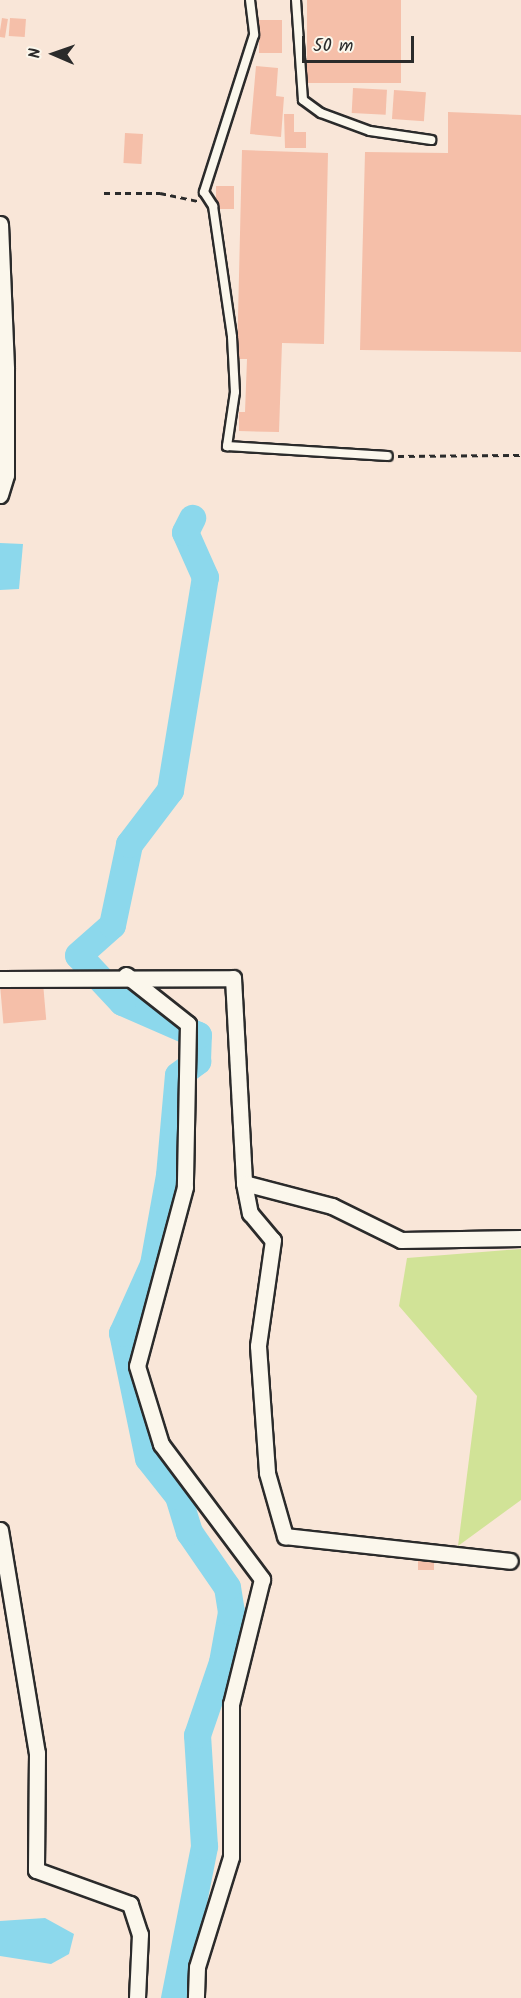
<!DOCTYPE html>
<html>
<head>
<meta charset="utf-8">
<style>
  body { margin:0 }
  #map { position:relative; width:521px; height:1998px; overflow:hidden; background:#f9e6d8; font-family:Kalam,sans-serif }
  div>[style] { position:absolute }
  .green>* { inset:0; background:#d1e397 }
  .water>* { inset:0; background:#8cd8ec }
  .river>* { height:27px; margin:-13.5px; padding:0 13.5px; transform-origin:13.5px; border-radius:13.5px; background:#8cd8ec }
  .building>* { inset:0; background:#f5bfa9; transform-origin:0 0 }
  .path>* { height:3px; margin-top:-1.5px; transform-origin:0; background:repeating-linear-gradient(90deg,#2b2b2b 0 6px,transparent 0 10.5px) }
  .roads { filter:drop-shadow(2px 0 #2b2b2b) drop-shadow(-2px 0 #2b2b2b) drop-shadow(0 2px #2b2b2b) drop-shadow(0 -2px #2b2b2b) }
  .service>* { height:8px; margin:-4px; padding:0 4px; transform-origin:4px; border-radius:4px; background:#fbf7ec }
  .minor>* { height:15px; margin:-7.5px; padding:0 7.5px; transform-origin:7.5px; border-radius:7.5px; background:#fbf7ec }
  span { translate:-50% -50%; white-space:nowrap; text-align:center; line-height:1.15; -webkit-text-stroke:4.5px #fbf7ec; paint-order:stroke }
  .north { position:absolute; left:24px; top:24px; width:60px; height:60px; -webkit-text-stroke:4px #fbf7ec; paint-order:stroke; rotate:272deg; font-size:16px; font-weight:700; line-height:24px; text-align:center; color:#2b2b2b }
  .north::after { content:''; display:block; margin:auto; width:21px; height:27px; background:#2b2b2b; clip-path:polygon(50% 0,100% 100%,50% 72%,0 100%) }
  .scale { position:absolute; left:302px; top:36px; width:112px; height:27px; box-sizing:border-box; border:3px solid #2b2b2b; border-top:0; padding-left:8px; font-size:18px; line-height:21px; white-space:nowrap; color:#2b2b2b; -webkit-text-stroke:4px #fbf7ec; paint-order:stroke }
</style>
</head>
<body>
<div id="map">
  <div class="green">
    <i style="clip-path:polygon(521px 1249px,521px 1500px,458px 1546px,477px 1396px,399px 1306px,407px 1258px)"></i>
  </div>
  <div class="water">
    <i style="clip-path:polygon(0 543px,23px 544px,19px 589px,0 590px)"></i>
    <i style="clip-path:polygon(45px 1918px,74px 1934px,69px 1954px,51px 1964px,0 1956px,0 1921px)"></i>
  </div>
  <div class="river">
    <i style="left:174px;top:1998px;width:155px;rotate:-78.8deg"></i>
    <i style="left:204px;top:1846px;width:111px;rotate:-93.6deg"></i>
    <i style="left:197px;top:1735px;width:77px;rotate:-71.1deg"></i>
    <i style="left:222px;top:1662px;width:51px;rotate:-79.8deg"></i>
    <i style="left:231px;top:1612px;width:25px;rotate:-99deg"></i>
    <i style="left:227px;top:1587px;width:67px;rotate:-124.6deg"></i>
    <i style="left:189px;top:1532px;width:38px;rotate:-107deg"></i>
    <i style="left:178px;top:1496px;width:48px;rotate:-128.3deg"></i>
    <i style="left:148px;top:1458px;width:128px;rotate:-101.7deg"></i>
    <i style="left:122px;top:1333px;width:76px;rotate:-65.8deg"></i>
    <i style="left:153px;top:1264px;width:90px;rotate:-79.8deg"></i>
    <i style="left:169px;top:1175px;width:100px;rotate:-84.9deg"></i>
    <i style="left:178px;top:1075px;width:24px;rotate:-36deg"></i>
    <i style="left:197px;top:1061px;width:26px;rotate:-88deg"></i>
    <i style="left:198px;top:1035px;width:83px;rotate:-156.5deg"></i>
    <i style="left:122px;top:1002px;width:64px;rotate:-133.1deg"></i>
    <i style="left:78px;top:955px;width:45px;rotate:-41.4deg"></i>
    <i style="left:112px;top:925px;width:83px;rotate:-78.1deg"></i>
    <i style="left:129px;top:844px;width:68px;rotate:-52.8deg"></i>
    <i style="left:170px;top:790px;width:216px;rotate:-80.7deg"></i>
    <i style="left:205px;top:577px;width:49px;rotate:-114deg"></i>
    <i style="left:185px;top:532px;width:16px;rotate:-63deg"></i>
  </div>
  <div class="building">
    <i style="left:307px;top:0;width:94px;height:83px"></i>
    <i style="left:2px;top:18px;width:6px;height:19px;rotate:9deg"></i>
    <i style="left:10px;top:18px;width:16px;height:18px;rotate:4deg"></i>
    <i style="left:259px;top:20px;width:23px;height:33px"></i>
    <i style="clip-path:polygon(256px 66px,278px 68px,276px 96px,284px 97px,281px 137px,250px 134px)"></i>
    <i style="left:353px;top:88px;width:34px;height:25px;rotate:3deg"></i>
    <i style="left:394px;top:90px;width:32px;height:29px;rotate:4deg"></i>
    <i style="clip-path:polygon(448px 112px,521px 115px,521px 352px,360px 350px,365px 152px,448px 153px)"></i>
    <i style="clip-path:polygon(284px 114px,294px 114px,294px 132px,306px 132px,306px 148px,285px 148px)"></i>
    <i style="left:125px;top:133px;width:18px;height:30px;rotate:3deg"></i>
    <i style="clip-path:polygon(242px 150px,328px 153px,324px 344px,282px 343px,279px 432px,239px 431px,239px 412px,245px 412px,247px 359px,237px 359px)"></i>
    <i style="left:216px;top:186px;width:18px;height:23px"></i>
    <i style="left:43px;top:983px;width:37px;height:43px;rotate:85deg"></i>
    <i style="left:434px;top:1555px;width:15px;height:16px;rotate:90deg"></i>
  </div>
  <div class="path">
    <i style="left:104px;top:193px;width:56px"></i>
    <i style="left:160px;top:193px;width:38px;rotate:12deg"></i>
    <i style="left:398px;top:456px;width:123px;rotate:-0.5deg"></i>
  </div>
  <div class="roads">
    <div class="service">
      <i style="left:250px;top:0;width:35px;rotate:83deg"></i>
      <i style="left:254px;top:35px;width:165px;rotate:107.7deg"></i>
      <i style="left:204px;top:192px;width:17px;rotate:57deg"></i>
      <i style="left:213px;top:206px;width:132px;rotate:81.7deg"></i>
      <i style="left:232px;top:337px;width:55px;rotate:86.9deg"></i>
      <i style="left:235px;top:392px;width:55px;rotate:98.4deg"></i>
      <i style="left:227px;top:446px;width:161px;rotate:3.6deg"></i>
      <i style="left:296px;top:0;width:100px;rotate:86deg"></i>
      <i style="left:303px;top:100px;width:22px;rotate:36deg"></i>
      <i style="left:321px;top:113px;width:52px;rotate:20.2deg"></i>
      <i style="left:370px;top:131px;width:62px;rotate:8.4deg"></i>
    </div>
    <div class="minor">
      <i style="left:0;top:224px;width:145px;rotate:87.6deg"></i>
      <i style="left:6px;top:369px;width:106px;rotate:90deg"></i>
      <i style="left:6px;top:475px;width:21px;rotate:107deg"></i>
      <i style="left:126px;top:975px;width:79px;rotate:38.3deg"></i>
      <i style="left:188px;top:1024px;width:163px;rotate:91.1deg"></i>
      <i style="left:185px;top:1187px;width:185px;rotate:105deg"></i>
      <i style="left:137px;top:1366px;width:82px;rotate:72.9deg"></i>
      <i style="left:161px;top:1444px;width:169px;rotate:53.2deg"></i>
      <i style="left:262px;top:1579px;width:129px;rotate:103.9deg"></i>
      <i style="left:231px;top:1704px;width:153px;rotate:90deg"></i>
      <i style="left:231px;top:1857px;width:115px;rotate:107.2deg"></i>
      <i style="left:197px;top:1967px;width:31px;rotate:92deg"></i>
      <i style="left:0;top:979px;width:233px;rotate:-0.2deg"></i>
      <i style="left:233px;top:978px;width:205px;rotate:86.9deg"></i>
      <i style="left:244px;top:1183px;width:91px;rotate:14.6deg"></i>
      <i style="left:332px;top:1206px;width:77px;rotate:26.2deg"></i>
      <i style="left:401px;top:1240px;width:120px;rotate:-1deg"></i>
      <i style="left:244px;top:1183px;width:31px;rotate:79deg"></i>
      <i style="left:250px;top:1213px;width:35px;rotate:50deg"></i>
      <i style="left:273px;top:1240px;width:107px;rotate:98.1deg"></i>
      <i style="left:258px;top:1346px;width:127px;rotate:85.9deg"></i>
      <i style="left:267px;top:1473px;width:66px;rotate:74.1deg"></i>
      <i style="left:285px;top:1536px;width:226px;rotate:6.3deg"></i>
      <i style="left:0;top:1530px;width:226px;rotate:80.6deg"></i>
      <i style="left:37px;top:1753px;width:117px;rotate:90.5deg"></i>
      <i style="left:36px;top:1870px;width:100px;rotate:19.9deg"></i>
      <i style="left:130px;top:1904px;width:32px;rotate:72deg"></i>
      <i style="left:140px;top:1934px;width:64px;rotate:92.7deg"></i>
    </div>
  </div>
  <div class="north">N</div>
  <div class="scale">50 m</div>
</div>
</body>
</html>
